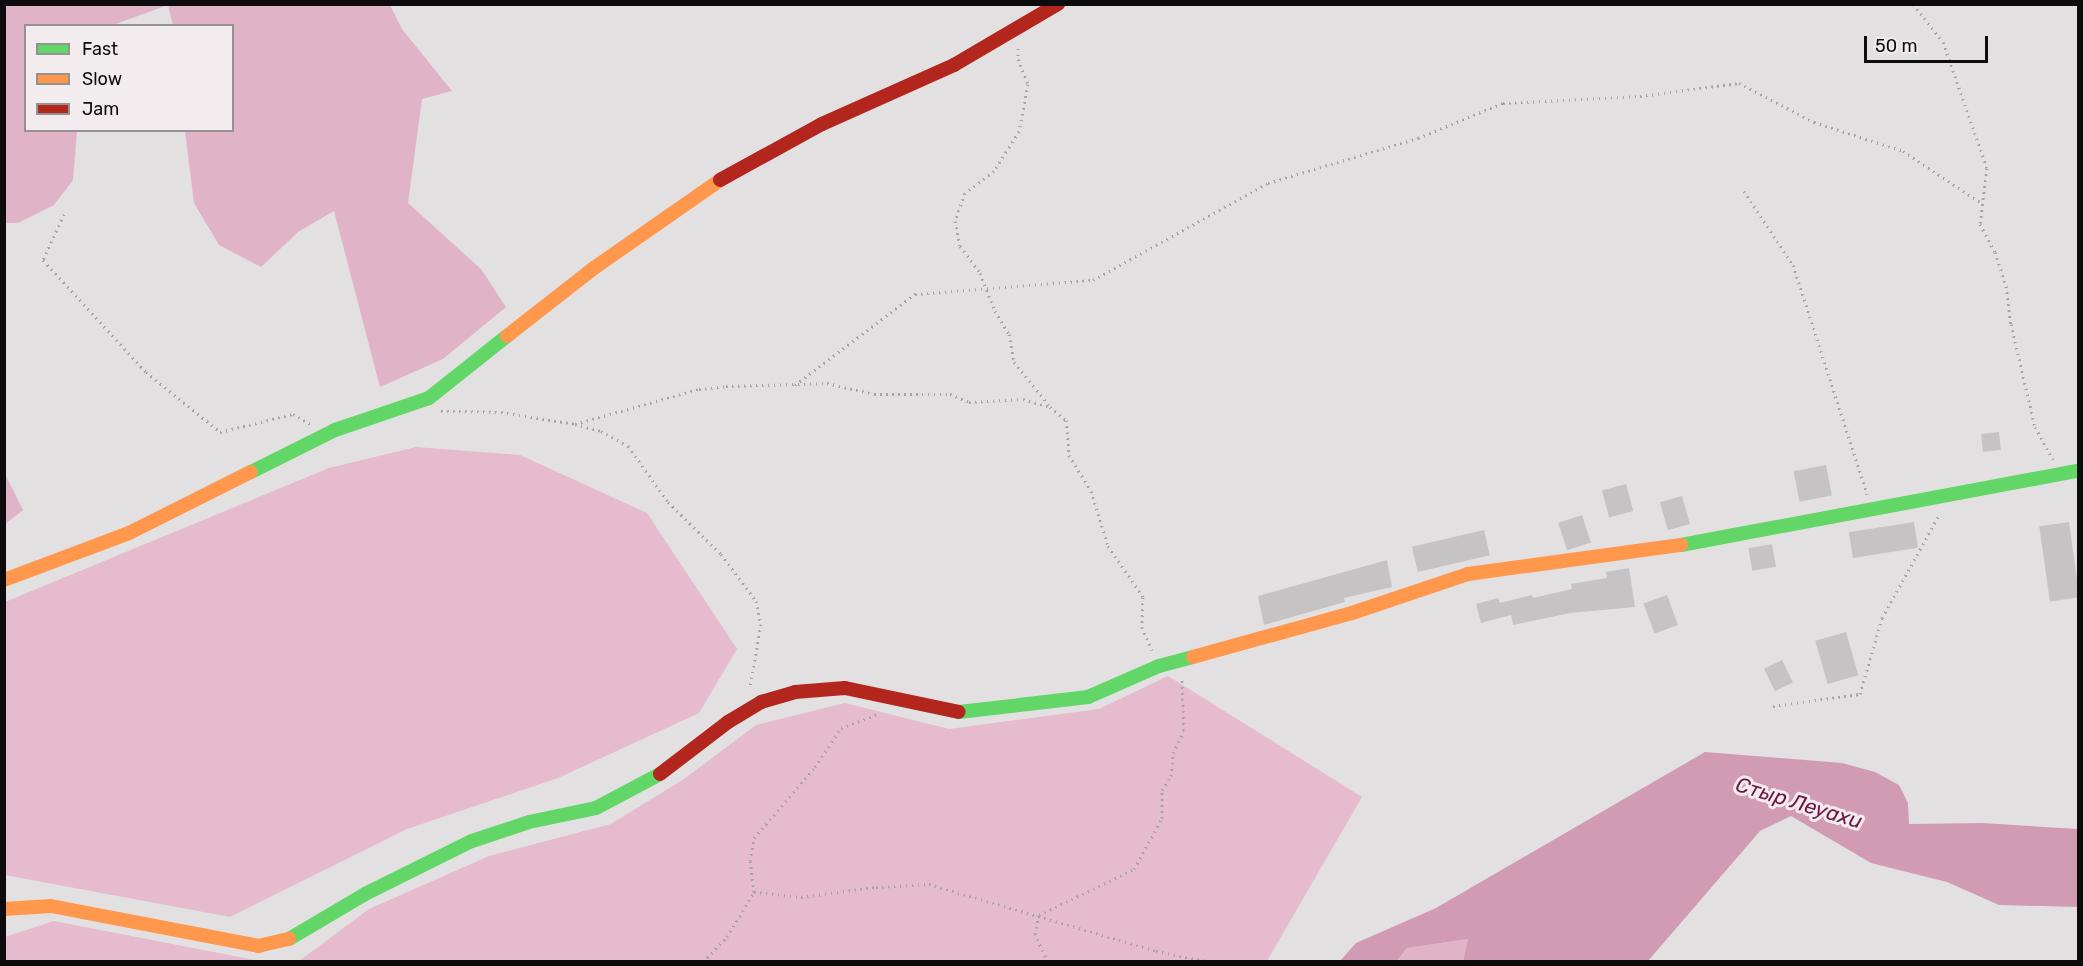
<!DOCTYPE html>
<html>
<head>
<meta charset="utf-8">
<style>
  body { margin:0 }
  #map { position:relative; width:2083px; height:966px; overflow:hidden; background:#e3e0e1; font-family:Rubik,sans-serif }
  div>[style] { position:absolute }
  .green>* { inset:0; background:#e5bbcd }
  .forest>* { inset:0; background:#e0b3c7 }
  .water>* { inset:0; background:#d29bb4 }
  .building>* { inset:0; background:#c5c3c4; transform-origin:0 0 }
  .path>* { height:3px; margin-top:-1.5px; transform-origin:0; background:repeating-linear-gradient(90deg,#aaa3a6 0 1.5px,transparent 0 6px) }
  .fast>* { height:14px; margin:-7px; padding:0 7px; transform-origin:7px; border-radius:7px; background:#63d668 }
  .slow>* { height:14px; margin:-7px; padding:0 7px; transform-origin:7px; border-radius:7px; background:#ff974d }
  .jam>* { height:14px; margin:-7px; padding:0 7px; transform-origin:7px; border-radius:7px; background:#b3261e }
  span { translate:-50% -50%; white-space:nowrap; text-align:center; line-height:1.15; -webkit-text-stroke:6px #f2ecee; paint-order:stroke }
  .water-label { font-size:21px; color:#701447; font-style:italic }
  .frame { position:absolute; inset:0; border:6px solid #0d0b0c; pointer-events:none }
  .legend { position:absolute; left:24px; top:24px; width:210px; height:108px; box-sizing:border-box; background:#f2ecee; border:2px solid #969294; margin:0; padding:8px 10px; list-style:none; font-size:18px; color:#0d0b0c }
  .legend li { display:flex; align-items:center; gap:12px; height:30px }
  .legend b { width:30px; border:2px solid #969294 }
  .scale { position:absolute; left:1864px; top:36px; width:124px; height:27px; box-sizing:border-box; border:3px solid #0d0b0c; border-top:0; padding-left:8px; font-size:18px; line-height:21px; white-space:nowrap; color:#0d0b0c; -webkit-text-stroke:4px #f2ecee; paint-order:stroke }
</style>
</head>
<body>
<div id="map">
  <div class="green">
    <i style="clip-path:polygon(416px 447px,520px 455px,647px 513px,737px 649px,699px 713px,558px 778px,407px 829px,230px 917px,5px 875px,5px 602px,329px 468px)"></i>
    <i style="clip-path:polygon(1168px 676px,1362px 797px,1267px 961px,299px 961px,369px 909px,489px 856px,611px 824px,684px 779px,756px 725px,845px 703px,949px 729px,1099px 709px)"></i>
    <i style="clip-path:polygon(54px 921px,260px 961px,5px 961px,5px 937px)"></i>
  </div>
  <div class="forest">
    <i style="clip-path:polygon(4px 5px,390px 5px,402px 29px,452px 91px,422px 99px,408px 203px,481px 269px,506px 307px,443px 359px,380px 387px,334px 211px,298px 232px,261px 267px,219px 245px,194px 203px,185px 131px,232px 130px,232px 26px,173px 25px,168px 5px,113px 25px,26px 26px,26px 130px,77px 131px,73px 180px,54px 205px,18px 223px,5px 223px)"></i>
    <i style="clip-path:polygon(4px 472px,23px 510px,5px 524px,4px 524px)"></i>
    <i style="clip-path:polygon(1468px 939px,1463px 961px,1397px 962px,1407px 948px)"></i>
  </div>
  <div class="water">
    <i style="clip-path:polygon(1705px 752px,1842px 763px,1875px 772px,1899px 785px,1908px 803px,1909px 824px,1982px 823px,2078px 829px,2078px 907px,1999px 905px,1947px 882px,1871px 863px,1791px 816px,1760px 831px,1648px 961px,1463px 961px,1468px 939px,1407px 948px,1397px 961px,1340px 961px,1356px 943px,1436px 908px)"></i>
  </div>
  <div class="building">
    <i style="left:1999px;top:432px;width:18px;height:18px;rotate:84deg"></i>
    <i style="left:1826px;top:465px;width:31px;height:33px;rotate:79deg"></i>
    <i style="left:1626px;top:484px;width:28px;height:25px;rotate:75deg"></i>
    <i style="left:1682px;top:496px;width:29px;height:23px;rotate:74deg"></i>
    <i style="left:1582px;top:515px;width:29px;height:25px;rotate:72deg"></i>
    <i style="left:1914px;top:522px;width:26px;height:66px;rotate:81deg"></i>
    <i style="left:2069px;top:522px;width:76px;height:30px;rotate:82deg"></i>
    <i style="left:1484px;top:530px;width:26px;height:74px;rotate:77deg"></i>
    <i style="left:1772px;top:544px;width:23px;height:24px;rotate:80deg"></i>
    <i style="clip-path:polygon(1387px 560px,1392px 587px,1344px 598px,1345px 602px,1264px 625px,1258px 596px)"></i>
    <i style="clip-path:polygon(1629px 568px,1635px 607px,1570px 613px,1513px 625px,1511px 615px,1481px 623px,1476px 604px,1498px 598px,1500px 603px,1532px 595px,1533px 598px,1572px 589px,1571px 584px,1607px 578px,1606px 572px)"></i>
    <i style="left:1667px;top:595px;width:32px;height:25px;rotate:70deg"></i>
    <i style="left:1846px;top:632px;width:45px;height:32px;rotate:74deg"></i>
    <i style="left:1782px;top:660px;width:25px;height:20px;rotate:64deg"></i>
  </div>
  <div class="path">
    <i style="left:1913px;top:4px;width:48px;rotate:51.7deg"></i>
    <i style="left:1943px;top:42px;width:133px;rotate:70.8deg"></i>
    <i style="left:1987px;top:168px;width:56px;rotate:97.1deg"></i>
    <i style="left:1980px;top:224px;width:32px;rotate:62deg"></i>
    <i style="left:1995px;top:252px;width:36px;rotate:72deg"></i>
    <i style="left:2006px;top:286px;width:38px;rotate:83deg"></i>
    <i style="left:2011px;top:324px;width:106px;rotate:76.9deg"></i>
    <i style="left:2035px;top:427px;width:37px;rotate:61deg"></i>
    <i style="left:1018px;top:48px;width:11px;rotate:90deg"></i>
    <i style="left:1018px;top:59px;width:27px;rotate:68deg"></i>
    <i style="left:1028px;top:84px;width:48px;rotate:100.8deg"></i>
    <i style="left:1019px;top:131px;width:47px;rotate:122deg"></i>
    <i style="left:994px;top:171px;width:36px;rotate:143deg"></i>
    <i style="left:965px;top:193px;width:30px;rotate:110deg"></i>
    <i style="left:955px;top:221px;width:25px;rotate:79deg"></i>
    <i style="left:960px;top:246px;width:34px;rotate:53deg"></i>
    <i style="left:980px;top:273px;width:41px;rotate:68.5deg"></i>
    <i style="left:995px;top:311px;width:27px;rotate:59deg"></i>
    <i style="left:1009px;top:334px;width:28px;rotate:80deg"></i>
    <i style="left:1014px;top:362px;width:55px;rotate:50.9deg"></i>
    <i style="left:1744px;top:191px;width:89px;rotate:56.5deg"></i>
    <i style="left:1793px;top:265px;width:241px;rotate:72.1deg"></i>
    <i style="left:64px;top:214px;width:51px;rotate:114.5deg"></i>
    <i style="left:43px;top:260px;width:152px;rotate:47.4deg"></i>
    <i style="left:146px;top:372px;width:95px;rotate:39deg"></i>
    <i style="left:220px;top:432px;width:75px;rotate:-13.9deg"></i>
    <i style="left:293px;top:414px;width:20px;rotate:30deg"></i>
    <i style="left:795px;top:385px;width:151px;rotate:-37.2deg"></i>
    <i style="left:915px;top:294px;width:179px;rotate:-4.5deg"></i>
    <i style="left:1093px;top:280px;width:200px;rotate:-29deg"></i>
    <i style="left:1268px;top:183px;width:157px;rotate:-16.7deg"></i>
    <i style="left:1418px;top:138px;width:92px;rotate:-22.4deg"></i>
    <i style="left:1503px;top:103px;width:137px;rotate:-2.9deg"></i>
    <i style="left:1640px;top:96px;width:100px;rotate:-7.5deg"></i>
    <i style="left:1739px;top:83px;width:85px;rotate:27.5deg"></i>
    <i style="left:1814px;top:122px;width:94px;rotate:18deg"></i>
    <i style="left:1903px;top:151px;width:96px;rotate:33.5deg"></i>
    <i style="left:441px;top:411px;width:60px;rotate:1deg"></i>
    <i style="left:501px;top:412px;width:75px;rotate:9.2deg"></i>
    <i style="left:575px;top:424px;width:27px;rotate:15deg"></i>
    <i style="left:601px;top:431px;width:31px;rotate:29deg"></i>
    <i style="left:628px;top:446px;width:69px;rotate:54.5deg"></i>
    <i style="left:668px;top:502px;width:74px;rotate:44.5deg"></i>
    <i style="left:721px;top:554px;width:59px;rotate:53.3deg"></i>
    <i style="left:756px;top:601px;width:24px;rotate:78deg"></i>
    <i style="left:761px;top:624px;width:64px;rotate:99.9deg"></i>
    <i style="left:575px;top:424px;width:129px;rotate:-15.8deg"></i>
    <i style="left:699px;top:389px;width:27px;rotate:-6deg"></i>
    <i style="left:726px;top:386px;width:101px;rotate:-1.7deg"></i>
    <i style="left:827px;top:383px;width:48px;rotate:13.2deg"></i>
    <i style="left:874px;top:394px;width:76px"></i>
    <i style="left:950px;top:394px;width:21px;rotate:23deg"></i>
    <i style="left:969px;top:402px;width:54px;rotate:-3.2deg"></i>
    <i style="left:1023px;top:399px;width:28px;rotate:17deg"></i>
    <i style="left:1050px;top:407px;width:21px;rotate:39deg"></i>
    <i style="left:1066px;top:420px;width:35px;rotate:85deg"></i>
    <i style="left:1069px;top:455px;width:42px;rotate:58.6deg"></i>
    <i style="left:1091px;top:491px;width:58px;rotate:72.8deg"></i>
    <i style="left:1108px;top:546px;width:62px;rotate:55.5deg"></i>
    <i style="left:1143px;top:597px;width:30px;rotate:92deg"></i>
    <i style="left:1142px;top:627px;width:25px;rotate:67deg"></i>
    <i style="left:1773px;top:706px;width:88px;rotate:-7.9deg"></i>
    <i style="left:1860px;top:694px;width:79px;rotate:-73.9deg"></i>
    <i style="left:1882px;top:618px;width:118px;rotate:-61deg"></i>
    <i style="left:754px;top:892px;width:47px;rotate:6.1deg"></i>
    <i style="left:801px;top:897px;width:76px;rotate:-7.6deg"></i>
    <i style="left:876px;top:887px;width:53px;rotate:-3.2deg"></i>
    <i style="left:929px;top:884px;width:237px;rotate:16.4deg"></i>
    <i style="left:1156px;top:951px;width:56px;rotate:11.3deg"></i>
    <i style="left:703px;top:962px;width:35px;rotate:-46deg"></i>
    <i style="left:727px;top:937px;width:52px;rotate:-59deg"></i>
    <i style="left:754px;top:892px;width:31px;rotate:-97deg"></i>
    <i style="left:750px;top:861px;width:23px;rotate:-80deg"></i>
    <i style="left:754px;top:838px;width:94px;rotate:-49.3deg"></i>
    <i style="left:815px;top:767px;width:47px;rotate:-56.3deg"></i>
    <i style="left:841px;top:728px;width:40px;rotate:-21deg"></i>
    <i style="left:1048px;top:962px;width:31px;rotate:-115deg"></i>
    <i style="left:1035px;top:934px;width:19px;rotate:-78deg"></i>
    <i style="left:1039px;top:915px;width:106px;rotate:-25.8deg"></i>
    <i style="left:1134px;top:869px;width:58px;rotate:-61.2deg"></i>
    <i style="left:1162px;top:818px;width:28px;rotate:-90deg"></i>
    <i style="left:1162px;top:790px;width:17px;rotate:-57deg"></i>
    <i style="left:1171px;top:776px;width:23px;rotate:-85deg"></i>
    <i style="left:1173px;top:753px;width:25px;rotate:-64deg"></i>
    <i style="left:1184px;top:730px;width:53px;rotate:-92.2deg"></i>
    <i style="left:1863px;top:962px;width:1px;rotate:-90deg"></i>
  </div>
  <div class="fast">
    <i style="left:251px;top:472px;width:94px;rotate:-26.6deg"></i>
    <i style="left:335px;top:430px;width:99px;rotate:-18.8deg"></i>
    <i style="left:429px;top:398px;width:100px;rotate:-38.5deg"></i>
    <i style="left:1681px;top:545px;width:404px;rotate:-10.6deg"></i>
    <i style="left:959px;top:712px;width:130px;rotate:-6.6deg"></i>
    <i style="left:1088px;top:697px;width:77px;rotate:-23.6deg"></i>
    <i style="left:1159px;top:666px;width:35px;rotate:-15deg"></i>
    <i style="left:289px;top:939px;width:88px;rotate:-30.6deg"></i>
    <i style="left:365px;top:894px;width:119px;rotate:-26.4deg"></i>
    <i style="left:472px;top:841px;width:60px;rotate:-18.4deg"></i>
    <i style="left:529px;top:822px;width:68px;rotate:-11.8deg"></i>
    <i style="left:596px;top:808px;width:72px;rotate:-28deg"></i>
  </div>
  <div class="slow">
    <i style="left:507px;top:336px;width:110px;rotate:-38deg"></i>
    <i style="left:594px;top:268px;width:154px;rotate:-34.9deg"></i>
    <i style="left:4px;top:580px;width:134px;rotate:-20.6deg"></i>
    <i style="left:129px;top:533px;width:136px;rotate:-26.6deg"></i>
    <i style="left:1193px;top:657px;width:165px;rotate:-15.5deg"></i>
    <i style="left:1352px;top:613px;width:122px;rotate:-18.6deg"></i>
    <i style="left:1468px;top:574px;width:215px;rotate:-7.8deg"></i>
    <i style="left:4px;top:909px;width:47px;rotate:-3.7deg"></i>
    <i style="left:51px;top:906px;width:211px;rotate:10.9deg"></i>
    <i style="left:258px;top:946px;width:32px;rotate:-13deg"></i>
  </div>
  <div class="jam">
    <i style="left:720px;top:180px;width:116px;rotate:-28.8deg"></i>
    <i style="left:822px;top:124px;width:145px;rotate:-24.1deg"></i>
    <i style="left:954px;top:65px;width:121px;rotate:-30.4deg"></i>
    <i style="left:660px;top:774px;width:86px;rotate:-37.4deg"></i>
    <i style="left:728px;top:722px;width:39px;rotate:-31deg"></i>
    <i style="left:761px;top:702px;width:35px;rotate:-16deg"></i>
    <i style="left:795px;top:692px;width:50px;rotate:-4.6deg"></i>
    <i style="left:845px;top:688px;width:116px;rotate:11.9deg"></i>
  </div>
  <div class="water-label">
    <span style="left:1799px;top:803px;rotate:17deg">Стыр Леуахи</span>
  </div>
  <div class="frame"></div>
  <ul class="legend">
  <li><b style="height:8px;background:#63d668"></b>Fast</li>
  <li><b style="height:8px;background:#ff974d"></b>Slow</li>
  <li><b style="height:8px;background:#b3261e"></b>Jam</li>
  </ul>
  <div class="scale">50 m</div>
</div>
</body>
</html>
